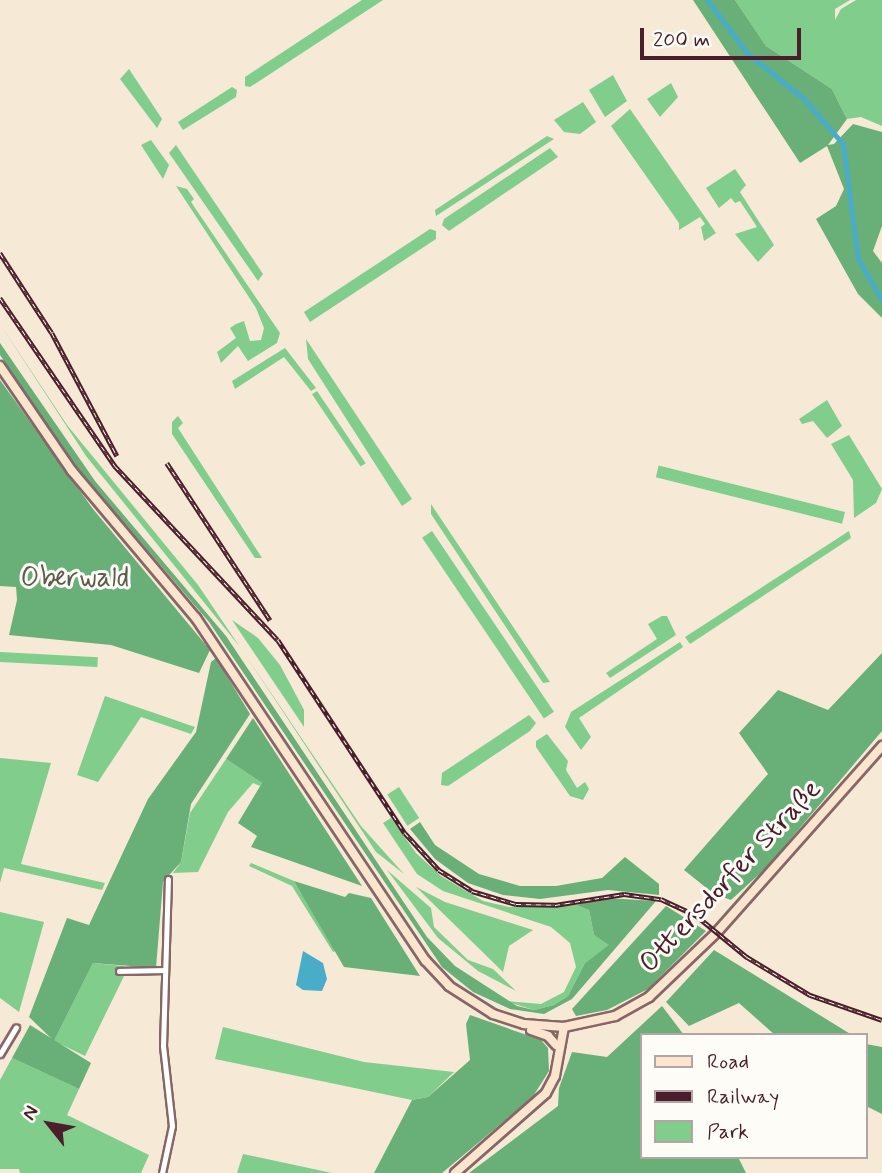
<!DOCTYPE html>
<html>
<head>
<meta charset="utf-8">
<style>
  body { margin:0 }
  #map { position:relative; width:882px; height:1173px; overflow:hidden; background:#f6e9d5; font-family:Mynerve,sans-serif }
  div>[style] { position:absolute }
  .green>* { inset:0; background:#80cd8c; transform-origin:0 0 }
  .forest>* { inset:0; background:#68b078 }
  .water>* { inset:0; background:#49acc9 }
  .canal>* { height:5px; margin:-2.5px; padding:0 2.5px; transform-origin:2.5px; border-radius:2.5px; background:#49acc9 }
  .roads { filter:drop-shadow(2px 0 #866666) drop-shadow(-2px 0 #866666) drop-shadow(0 2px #866666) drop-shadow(0 -2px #866666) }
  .street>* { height:5px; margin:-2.5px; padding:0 2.5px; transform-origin:2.5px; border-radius:2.5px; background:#fff }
  .secondary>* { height:8px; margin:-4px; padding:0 4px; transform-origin:4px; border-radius:4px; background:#fce5cf }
  .rail>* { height:4.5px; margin-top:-2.25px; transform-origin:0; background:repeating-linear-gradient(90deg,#fdfcf7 0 5px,#4a1f2b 0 10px); box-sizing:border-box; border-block:2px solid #4a1f2b }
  span { translate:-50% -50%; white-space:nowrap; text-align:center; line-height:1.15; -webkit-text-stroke:6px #fdfcf7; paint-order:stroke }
  .park-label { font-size:28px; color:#5d5c4d }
  .street-label { font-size:28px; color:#4a1f2b }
  .legend { position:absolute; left:640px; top:1033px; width:228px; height:126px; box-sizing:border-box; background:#fdfcf7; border:2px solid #b5a4a5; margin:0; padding:9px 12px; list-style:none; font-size:21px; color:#4a1f2b }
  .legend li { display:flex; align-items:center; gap:14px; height:35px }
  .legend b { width:35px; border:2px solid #b5a4a5 }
  .north { position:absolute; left:14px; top:1089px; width:70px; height:70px; -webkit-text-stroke:5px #fdfcf7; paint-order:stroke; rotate:301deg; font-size:19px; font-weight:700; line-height:28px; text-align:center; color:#4a1f2b }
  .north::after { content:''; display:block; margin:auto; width:24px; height:32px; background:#4a1f2b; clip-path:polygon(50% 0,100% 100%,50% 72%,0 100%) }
  .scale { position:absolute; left:640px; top:28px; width:161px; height:32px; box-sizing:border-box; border:4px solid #4a1f2b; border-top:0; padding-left:9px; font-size:21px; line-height:24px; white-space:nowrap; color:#4a1f2b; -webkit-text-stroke:5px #fdfcf7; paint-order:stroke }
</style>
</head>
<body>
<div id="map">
  <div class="green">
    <i style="clip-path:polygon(362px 0,383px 0,250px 87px,245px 86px,245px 77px)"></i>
    <i style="clip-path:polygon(735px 0,850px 0,835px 9px,835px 20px,841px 9px,856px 0,882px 0,882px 126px,861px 117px,847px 119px,832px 89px,766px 46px)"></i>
    <i style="clip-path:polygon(129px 69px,162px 119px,157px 128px,120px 79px)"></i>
    <i style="clip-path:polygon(613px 75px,627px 101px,605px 117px,589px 90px)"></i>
    <i style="clip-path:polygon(671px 83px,678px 97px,660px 117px,647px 99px)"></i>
    <i style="clip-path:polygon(232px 87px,237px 90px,236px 97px,183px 130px,178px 122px)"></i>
    <i style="clip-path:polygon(583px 102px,596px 122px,580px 134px,564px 132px,554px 120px)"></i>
    <i style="clip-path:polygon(630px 109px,716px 233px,704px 241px,701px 227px,705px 224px,700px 217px,679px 230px,679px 223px,611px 126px)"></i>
    <i style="clip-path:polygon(547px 136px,554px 139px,436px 216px,435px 210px)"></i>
    <i style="clip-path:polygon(151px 140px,169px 165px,163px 179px,141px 145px)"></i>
    <i style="clip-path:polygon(176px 145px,263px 274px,258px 281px,169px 153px)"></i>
    <i style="clip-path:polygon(550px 148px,558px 157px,449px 231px,442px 225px,444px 219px)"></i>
    <i style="clip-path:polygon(735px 169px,746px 185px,740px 192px,774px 245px,758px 262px,735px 234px,757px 227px,740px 201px,735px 203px,731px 198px,719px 208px,706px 188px)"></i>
    <i style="clip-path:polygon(176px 186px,187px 189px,194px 199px,191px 202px,280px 333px,277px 343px,248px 361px,238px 346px,221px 363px,217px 352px,236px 338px,230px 328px,236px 324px,244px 321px,250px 341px,261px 340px,264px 328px,256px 308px)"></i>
    <i style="clip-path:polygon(430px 229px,436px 231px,436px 239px,310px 322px,304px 312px)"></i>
    <i style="clip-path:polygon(0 324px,67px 425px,198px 585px,361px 826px,404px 874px,376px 852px,240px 647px,86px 456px)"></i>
    <i style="clip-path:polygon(306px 339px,412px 499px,402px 506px,308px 359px)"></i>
    <i style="clip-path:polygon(285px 348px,316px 388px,311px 391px,284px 357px,235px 389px,232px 381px)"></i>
    <i style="left:317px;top:391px;width:87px;height:6px;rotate:56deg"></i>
    <i style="clip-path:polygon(827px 400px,842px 426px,827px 438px,813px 421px,802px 424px,799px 419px)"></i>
    <i style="clip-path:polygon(178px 416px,183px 423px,178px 428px,262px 558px,255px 558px,172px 434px,172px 422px)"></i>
    <i style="clip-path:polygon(849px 435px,882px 489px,876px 503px,854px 518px,853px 480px,831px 444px)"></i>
    <i style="clip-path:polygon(431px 504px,550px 682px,543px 683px,431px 514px)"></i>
    <i style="left:845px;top:512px;width:12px;height:192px;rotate:104deg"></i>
    <i style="left:432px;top:531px;width:218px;height:12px;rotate:56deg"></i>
    <i style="clip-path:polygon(849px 531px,851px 538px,690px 644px,685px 637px)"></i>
    <i style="clip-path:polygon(662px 616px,667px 616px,676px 635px,610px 678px,606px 673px,657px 639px,648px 624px)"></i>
    <i style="clip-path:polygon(232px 620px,258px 638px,280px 665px,304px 710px,304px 727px)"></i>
    <i style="clip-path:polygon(680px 642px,683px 647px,579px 718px,591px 737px,581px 750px,565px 727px,571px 712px)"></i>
    <i style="left:0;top:652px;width:98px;height:10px;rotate:3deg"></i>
    <i style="clip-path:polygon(105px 696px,195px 727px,191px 734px,141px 717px,98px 782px,77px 775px)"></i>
    <i style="clip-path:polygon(529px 715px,536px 723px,530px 731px,448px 786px,441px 785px,442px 773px)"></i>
    <i style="clip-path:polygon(547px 734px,568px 761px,566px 770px,577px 788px,585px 782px,589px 789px,583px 800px,570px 796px,536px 747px,536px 741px)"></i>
    <i style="clip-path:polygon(0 758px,51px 763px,21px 864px,105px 883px,102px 890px,4px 868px,0 883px)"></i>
    <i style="clip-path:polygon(226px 759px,262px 783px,260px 786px,253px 783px,228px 812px,198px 872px,173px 873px,181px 862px,190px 813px)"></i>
    <i style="left:399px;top:787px;width:37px;height:14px;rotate:57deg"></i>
    <i style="clip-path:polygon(391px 818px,416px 853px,441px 876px,483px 901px,509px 907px,576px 905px,589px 910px,594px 935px,610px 945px,585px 963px,568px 996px,554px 1005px,534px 1010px,505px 1001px,541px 1004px,564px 992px,576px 967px,570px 943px,551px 927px,443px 891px,417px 874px,383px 823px)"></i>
    <i style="clip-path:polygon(251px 863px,294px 881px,337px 950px,333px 952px,292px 886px,249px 866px)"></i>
    <i style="clip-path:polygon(387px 870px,431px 908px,434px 927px,468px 960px,493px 969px,516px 991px,478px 971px,438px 938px)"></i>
    <i style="clip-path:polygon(416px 887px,445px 902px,533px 930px,509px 946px,503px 972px)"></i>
    <i style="clip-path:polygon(0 912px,44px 922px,19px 1012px,0 998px)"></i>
    <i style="clip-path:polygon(93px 963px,124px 966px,124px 976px,85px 1056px,54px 1041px)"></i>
    <i style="clip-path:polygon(223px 1027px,364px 1062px,454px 1072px,428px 1097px,412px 1100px,215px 1059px)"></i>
    <i style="clip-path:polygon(12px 1058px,79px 1089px,67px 1115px,149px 1155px,141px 1173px,20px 1173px,19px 1169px,0 1169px,0 1080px)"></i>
    <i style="clip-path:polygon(243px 1154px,332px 1173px,237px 1173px)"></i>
  </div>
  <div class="forest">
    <i style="clip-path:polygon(693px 0,735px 0,766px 46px,832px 89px,847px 119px,828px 145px,834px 144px,853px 124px,882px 132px,882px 226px,873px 251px,882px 263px,882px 318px,858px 294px,816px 219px,836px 206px,844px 189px,827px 146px,800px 163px)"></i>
    <i style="clip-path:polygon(0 343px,95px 481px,226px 636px,427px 937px,455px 966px,517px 1006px,534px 1010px,554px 1005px,568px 996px,585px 963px,609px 945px,594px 935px,589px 910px,576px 905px,607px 898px,656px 901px,572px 999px,544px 1014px,510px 1009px,473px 992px,442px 967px,209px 622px,72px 462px,0 355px)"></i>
    <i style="clip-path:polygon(0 380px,93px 509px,210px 650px,199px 673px,111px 645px,9px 635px,17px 600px,16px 587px,0 586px)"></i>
    <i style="clip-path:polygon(882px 653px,882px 731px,766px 868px,731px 900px,714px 894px,684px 870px,768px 774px,739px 733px,778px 690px,828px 710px)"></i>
    <i style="clip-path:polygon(216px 658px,250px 714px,191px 804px,181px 862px,163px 882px,156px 968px,93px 963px,54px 1041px,29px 1017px,67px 918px,89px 925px,148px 799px,196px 732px,211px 662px)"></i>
    <i style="clip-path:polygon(253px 718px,362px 886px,251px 847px,257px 836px,238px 823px,262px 783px,226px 759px)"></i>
    <i style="clip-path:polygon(420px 822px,435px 845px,479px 874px,520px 886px,556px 886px,602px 878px,625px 857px,659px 884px,659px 895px,608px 890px,540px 899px,503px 895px,468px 883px,435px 859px,410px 829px)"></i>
    <i style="clip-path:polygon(294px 881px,345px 897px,349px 893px,371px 898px,420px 976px,344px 967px)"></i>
    <i style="clip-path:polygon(666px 906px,706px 931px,648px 989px,607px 1010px,576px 1016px,572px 1009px)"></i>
    <i style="clip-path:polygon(714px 950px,852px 1035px,775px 1035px,739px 1003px,689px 1026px,666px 1002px)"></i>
    <i style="clip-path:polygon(662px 1006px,684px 1035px,642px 1035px,642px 1157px,738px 1157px,746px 1173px,469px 1173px,558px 1106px,559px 1088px,572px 1052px,607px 1057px)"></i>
    <i style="clip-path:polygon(470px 1015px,541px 1040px,548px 1048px,549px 1071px,532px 1098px,442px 1173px,374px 1173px,412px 1100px,428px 1097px,470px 1060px,466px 1024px)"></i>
    <i style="clip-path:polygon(30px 1025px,91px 1063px,79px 1089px,12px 1058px)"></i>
    <i style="clip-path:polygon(866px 1044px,882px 1047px,882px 1114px,866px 1106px)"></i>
  </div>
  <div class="water">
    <i style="clip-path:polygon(303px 951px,323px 963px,327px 979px,322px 991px,303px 990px,296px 985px)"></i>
  </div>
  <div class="canal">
    <i style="left:707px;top:0;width:68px;rotate:52.8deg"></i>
    <i style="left:748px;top:54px;width:70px;rotate:38.7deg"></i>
    <i style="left:803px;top:98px;width:61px;rotate:49deg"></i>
    <i style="left:843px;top:144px;width:116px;rotate:82.6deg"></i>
    <i style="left:858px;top:259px;width:48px;rotate:59.7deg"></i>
  </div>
  <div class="roads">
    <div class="street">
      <i style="left:119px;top:971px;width:45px;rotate:-1.3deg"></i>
      <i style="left:0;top:1054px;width:31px;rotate:-59deg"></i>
      <i style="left:162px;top:1173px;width:48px;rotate:-78deg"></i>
      <i style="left:172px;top:1126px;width:81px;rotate:-96.4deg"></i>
      <i style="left:163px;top:1046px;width:167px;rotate:-88.3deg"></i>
    </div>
    <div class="secondary">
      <i style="left:0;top:366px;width:127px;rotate:55.6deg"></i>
      <i style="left:72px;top:471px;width:192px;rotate:49.9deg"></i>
      <i style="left:196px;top:618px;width:412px;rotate:56.2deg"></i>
      <i style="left:425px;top:960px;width:35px;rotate:47deg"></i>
      <i style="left:449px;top:986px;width:52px;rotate:32.5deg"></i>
      <i style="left:493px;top:1014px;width:33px;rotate:18deg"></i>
      <i style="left:524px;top:1024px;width:40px;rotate:4.3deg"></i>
      <i style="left:564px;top:1027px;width:52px;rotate:-12.2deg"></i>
      <i style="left:615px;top:1016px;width:39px;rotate:-29deg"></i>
      <i style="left:649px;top:997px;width:94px;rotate:-43.7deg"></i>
      <i style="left:717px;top:932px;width:249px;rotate:-48.4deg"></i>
      <i style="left:531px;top:1030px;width:18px;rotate:19deg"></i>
      <i style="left:548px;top:1036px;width:12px;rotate:48deg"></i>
      <i style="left:455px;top:1173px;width:121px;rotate:-41.3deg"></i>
      <i style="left:546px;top:1093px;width:19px;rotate:-62deg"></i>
      <i style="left:555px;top:1076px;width:50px;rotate:-79.6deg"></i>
    </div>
  </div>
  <div class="rail">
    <i style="left:0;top:253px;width:95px;rotate:57deg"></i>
    <i style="left:52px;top:333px;width:139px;rotate:62.1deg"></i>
    <i style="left:0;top:298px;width:204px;rotate:55.6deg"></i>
    <i style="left:115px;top:466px;width:238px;rotate:46.9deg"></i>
    <i style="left:278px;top:640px;width:231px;rotate:56.7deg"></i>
    <i style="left:405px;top:833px;width:50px;rotate:47.4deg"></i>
    <i style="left:439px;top:870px;width:39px;rotate:32deg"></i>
    <i style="left:472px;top:891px;width:46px;rotate:16.5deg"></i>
    <i style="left:516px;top:904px;width:39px;rotate:1deg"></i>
    <i style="left:555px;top:905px;width:70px;rotate:-9.1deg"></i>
    <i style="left:624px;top:894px;width:37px;rotate:8deg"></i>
    <i style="left:661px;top:899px;width:40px;rotate:25deg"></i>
    <i style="left:697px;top:916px;width:65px;rotate:39.4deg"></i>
    <i style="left:747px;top:957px;width:74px;rotate:31.1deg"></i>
    <i style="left:810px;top:995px;width:76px;rotate:19.1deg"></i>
    <i style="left:167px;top:463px;width:188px;rotate:56.7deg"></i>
  </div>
  <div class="park-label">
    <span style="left:75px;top:579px">Oberwald</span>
  </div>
  <div class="street-label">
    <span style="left:731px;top:877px;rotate:-47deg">Ottersdorfer Straße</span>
  </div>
  <ul class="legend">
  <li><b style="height:9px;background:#fce5cf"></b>Road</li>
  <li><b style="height:9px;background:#4a1f2b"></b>Railway</li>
  <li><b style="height:19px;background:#80cd8c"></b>Park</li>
  </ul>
  <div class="north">N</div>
  <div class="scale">200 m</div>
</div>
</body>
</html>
